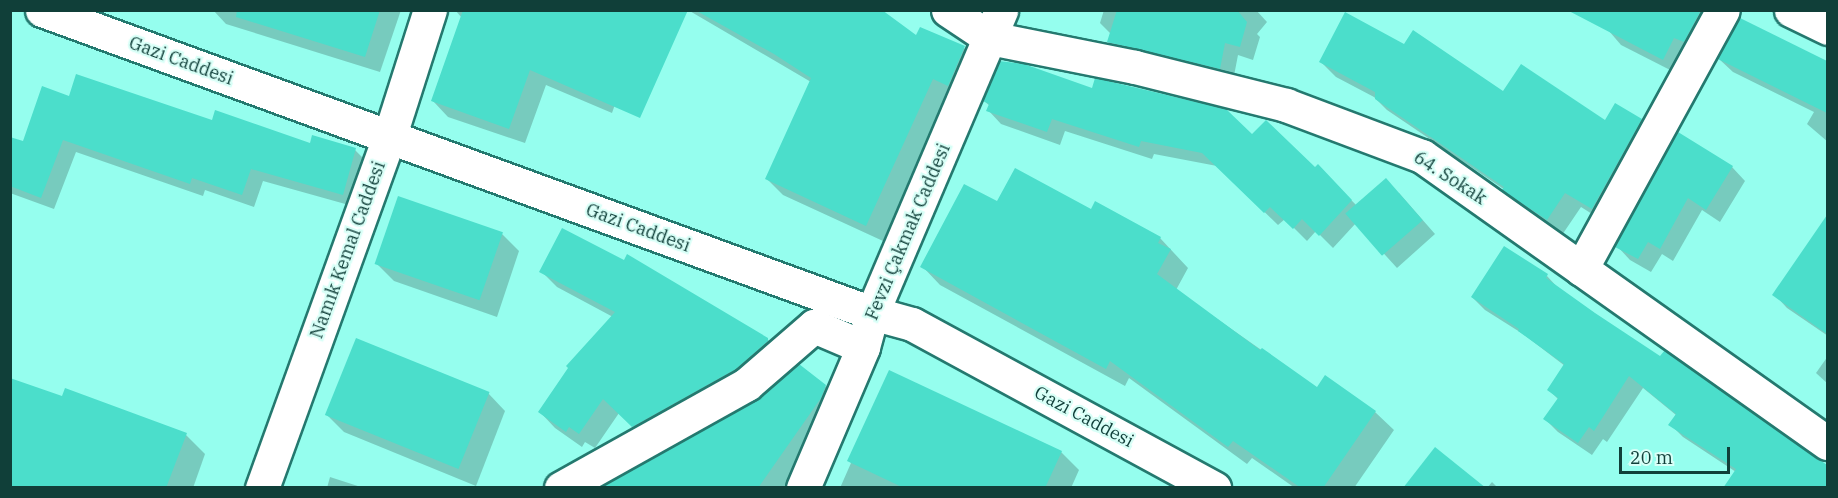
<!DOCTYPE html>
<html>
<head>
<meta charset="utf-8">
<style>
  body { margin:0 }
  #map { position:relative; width:1838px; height:498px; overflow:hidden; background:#95feee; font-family:"IBM Plex Serif",serif }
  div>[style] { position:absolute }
  .shadow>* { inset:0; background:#0003 }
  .building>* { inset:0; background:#4bdecb; transform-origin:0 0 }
  .roads { filter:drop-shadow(2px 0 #24796f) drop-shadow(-2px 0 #24796f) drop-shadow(0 2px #24796f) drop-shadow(0 -2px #24796f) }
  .minor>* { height:33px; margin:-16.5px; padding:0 16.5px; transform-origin:16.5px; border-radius:16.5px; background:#fff }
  span { translate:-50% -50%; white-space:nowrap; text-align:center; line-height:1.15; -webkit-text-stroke:4.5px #d8fff7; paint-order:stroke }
  .street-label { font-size:18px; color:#103f39 }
  .frame { position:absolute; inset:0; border:12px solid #103f39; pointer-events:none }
  .scale { position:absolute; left:1619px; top:447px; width:111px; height:27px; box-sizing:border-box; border:3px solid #103f39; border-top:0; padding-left:8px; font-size:18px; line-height:21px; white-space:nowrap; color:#103f39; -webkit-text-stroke:4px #d8fff7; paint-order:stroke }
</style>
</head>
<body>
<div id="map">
  <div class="shadow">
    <i style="clip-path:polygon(213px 10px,401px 10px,380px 72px,226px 24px)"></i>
    <i style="clip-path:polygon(455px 10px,648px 10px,612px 113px,546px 85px,525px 143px,448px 117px,433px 101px,462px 18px)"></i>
    <i style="clip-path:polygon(688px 10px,879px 10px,917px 37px,964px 48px,981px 64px,950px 94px,883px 241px,783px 195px,767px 179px,811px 82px)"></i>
    <i style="clip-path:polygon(1104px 10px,1256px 10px,1267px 22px,1257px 34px,1260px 37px,1253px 60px,1238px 55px,1233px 81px,1122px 55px,1108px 42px,1111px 34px,1100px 23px)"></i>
    <i style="clip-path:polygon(1591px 10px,1713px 10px,1678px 74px,1621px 45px)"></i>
    <i style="clip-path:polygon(1740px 20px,1828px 62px,1828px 142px,1807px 124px,1814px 112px,1733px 72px,1719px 59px)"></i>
    <i style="clip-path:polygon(1405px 46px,1503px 93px,1605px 122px,1641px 120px,1656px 135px,1608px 224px,1581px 207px,1562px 235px,1520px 205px,1505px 190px,1387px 110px,1374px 97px,1336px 77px,1321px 62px)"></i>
    <i style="clip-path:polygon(1093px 90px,1252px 136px,1315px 169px,1318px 166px,1357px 206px,1399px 193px,1435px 234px,1397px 268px,1356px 223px,1333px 248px,1316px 231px,1307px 241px,1285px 219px,1278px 225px,1217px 166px,1154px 154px,1152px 159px,1065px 131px,1060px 145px,1001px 124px,988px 110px,990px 106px,984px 101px)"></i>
    <i style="clip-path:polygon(70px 98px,213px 122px,311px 145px,355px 150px,368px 163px,356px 207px,263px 181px,254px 207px,205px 190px,203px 196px,76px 152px,54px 209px,10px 193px,10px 138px,24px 143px)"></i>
    <i style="clip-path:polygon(1678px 134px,1732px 167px,1745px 181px,1720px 222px,1702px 210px,1673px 261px,1662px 254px,1651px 272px,1630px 260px,1617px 246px)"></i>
    <i style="clip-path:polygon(997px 203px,1091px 211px,1096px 203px,1160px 238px,1188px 268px,1176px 290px,1317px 389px,1326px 377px,1375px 412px,1394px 430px,1354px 488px,1295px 488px,1252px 458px,1247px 464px,1129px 378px,1125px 386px,940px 285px,922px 266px)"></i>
    <i style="clip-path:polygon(1818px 231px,1828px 238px,1828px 336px,1787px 308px,1774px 294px)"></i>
    <i style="clip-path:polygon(502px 234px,519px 251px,497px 317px,394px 281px,376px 263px)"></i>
    <i style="clip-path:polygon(541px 271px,767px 339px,783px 354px,649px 441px,619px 413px,595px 448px,585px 442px,582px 447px,555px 428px,540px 412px,613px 317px,557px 287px)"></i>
    <i style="clip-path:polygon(1547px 276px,1559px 289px,1660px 358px,1665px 352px,1828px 469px,1828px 488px,1735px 488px,1736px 472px,1683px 437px,1670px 424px,1676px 415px,1643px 388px,1607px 442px,1603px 439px,1592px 455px,1558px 432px,1545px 419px,1559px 400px,1549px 390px,1565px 366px,1523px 334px,1485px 310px,1472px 297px)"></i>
    <i style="clip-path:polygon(1828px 356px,1828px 384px,1816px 373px)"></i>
    <i style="clip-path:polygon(825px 386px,843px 404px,787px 488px,607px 488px)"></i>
    <i style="clip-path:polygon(488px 393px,505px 411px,476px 486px,344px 432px,327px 415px)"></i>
    <i style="clip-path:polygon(63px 398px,186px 435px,205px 454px,193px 488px,10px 488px)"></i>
    <i style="clip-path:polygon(1061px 452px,1079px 470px,1071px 488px,840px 488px,851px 463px,849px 460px)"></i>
    <i style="clip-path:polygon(330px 477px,364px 488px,327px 488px)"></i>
    <i style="clip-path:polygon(1492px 482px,1498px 488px,1487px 488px)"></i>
  </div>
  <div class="building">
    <i style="clip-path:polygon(237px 10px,380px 10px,365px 57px,236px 17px)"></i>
    <i style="clip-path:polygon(463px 10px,688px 10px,640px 118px,530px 70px,509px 129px,431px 101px)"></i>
    <i style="clip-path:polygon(695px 10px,882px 10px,916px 35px,920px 27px,965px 46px,948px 86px,933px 79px,866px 226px,765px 179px,811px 78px,774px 54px)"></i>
    <i style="clip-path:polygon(1117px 10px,1237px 10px,1247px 22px,1240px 47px,1225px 43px,1220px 69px,1107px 42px)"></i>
    <i style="clip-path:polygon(1567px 10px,1701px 10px,1684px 42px,1674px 38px,1663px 60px)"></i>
    <i style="clip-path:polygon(1345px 12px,1404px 44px,1413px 30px,1503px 91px,1521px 64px,1605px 120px,1615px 103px,1642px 119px,1592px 209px,1565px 193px,1547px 220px,1502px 190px,1504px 187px,1375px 99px,1375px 92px,1319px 62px)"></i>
    <i style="clip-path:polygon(1740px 18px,1827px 61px,1827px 113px,1718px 59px)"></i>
    <i style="clip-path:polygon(999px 61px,1024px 64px,1092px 88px,1095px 78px,1226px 109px,1252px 134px,1266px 120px,1315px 167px,1318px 164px,1352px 200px,1319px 236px,1302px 219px,1293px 229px,1270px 207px,1264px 213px,1202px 153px,1141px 141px,1139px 147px,1052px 119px,1047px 132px,986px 111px,989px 104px,983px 101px)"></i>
    <i style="clip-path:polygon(76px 74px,212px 120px,215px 110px,310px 143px,312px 135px,356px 148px,343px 195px,251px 169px,242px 195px,192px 178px,190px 184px,63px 140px,41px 198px,10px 186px,10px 137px,23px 141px,42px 86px,69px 96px)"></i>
    <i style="clip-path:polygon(1678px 132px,1733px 166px,1706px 210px,1688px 198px,1660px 249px,1648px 242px,1638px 259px,1615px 247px)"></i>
    <i style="clip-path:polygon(1015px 168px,1091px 209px,1095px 201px,1161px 237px,1158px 243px,1171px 249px,1157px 274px,1260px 350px,1262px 348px,1317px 387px,1325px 375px,1376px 411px,1323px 488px,1301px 488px,1233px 441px,1228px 447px,1110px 361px,1106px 369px,920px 267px,964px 184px,997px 201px)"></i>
    <i style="left:1386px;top:178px;width:56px;height:54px;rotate:49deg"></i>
    <i style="left:398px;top:196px;width:111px;height:72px;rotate:19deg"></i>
    <i style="clip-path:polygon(1827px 215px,1827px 334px,1772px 295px)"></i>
    <i style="clip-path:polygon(562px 228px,624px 260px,627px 254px,768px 338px,768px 341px,736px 369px,632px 427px,603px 399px,579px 434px,569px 427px,566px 432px,538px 412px,568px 368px,566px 366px,615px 312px,539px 272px)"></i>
    <i style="clip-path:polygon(1504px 246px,1548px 274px,1546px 278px,1595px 313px,1660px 356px,1665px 350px,1827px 465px,1827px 488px,1723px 488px,1736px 469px,1668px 425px,1676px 414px,1629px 376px,1594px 431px,1589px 427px,1578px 443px,1543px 419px,1558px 398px,1547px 390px,1564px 364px,1518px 331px,1519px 329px,1471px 297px)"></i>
    <i style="left:356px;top:338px;width:144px;height:83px;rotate:22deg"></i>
    <i style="clip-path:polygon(799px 364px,826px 385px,821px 398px,758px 488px,600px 488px,756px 400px)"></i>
    <i style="clip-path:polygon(889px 370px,1062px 451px,1045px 488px,904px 488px,847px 461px)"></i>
    <i style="clip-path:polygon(10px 378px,62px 396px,65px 388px,187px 433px,166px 488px,10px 488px)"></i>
    <i style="clip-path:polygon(1435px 447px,1486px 488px,1403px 488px)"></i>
  </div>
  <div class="roads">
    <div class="minor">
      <i style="left:42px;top:10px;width:884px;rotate:20.06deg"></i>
      <i style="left:872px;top:313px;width:41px;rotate:15.4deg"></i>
      <i style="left:912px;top:324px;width:344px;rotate:28.5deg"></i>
      <i style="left:948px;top:10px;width:50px;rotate:33.7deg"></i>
      <i style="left:990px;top:38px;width:148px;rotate:11.3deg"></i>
      <i style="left:1135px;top:67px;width:156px;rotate:14.1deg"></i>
      <i style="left:1286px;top:105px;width:145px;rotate:20.6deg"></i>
      <i style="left:1422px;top:156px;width:497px;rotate:35.3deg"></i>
      <i style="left:1791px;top:10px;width:41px;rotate:25.9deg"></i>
      <i style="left:1581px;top:269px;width:295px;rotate:-61.3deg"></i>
      <i style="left:262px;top:488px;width:375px;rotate:-70.1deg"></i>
      <i style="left:390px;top:135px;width:131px;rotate:-72.3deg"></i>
      <i style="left:561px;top:488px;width:213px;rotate:-29.2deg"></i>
      <i style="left:747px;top:384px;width:89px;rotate:-40.9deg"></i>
      <i style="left:814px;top:326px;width:53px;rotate:23.2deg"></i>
      <i style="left:803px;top:488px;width:153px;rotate:-66.9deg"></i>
      <i style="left:863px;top:347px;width:35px;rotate:-75deg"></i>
      <i style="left:872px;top:313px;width:329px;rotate:-66.9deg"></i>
    </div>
  </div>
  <div class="street-label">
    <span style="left:181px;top:61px;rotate:20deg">Gazi Caddesi</span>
    <span style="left:1450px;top:178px;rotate:33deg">64. Sokak</span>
    <span style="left:638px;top:228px;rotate:20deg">Gazi Caddesi</span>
    <span style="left:908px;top:232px;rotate:-67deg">Fevzi Çakmak Caddesi</span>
    <span style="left:348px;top:250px;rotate:-70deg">Namık Kemal Caddesi</span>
    <span style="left:1084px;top:417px;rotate:28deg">Gazi Caddesi</span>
  </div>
  <div class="frame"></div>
  <div class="scale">20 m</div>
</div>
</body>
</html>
